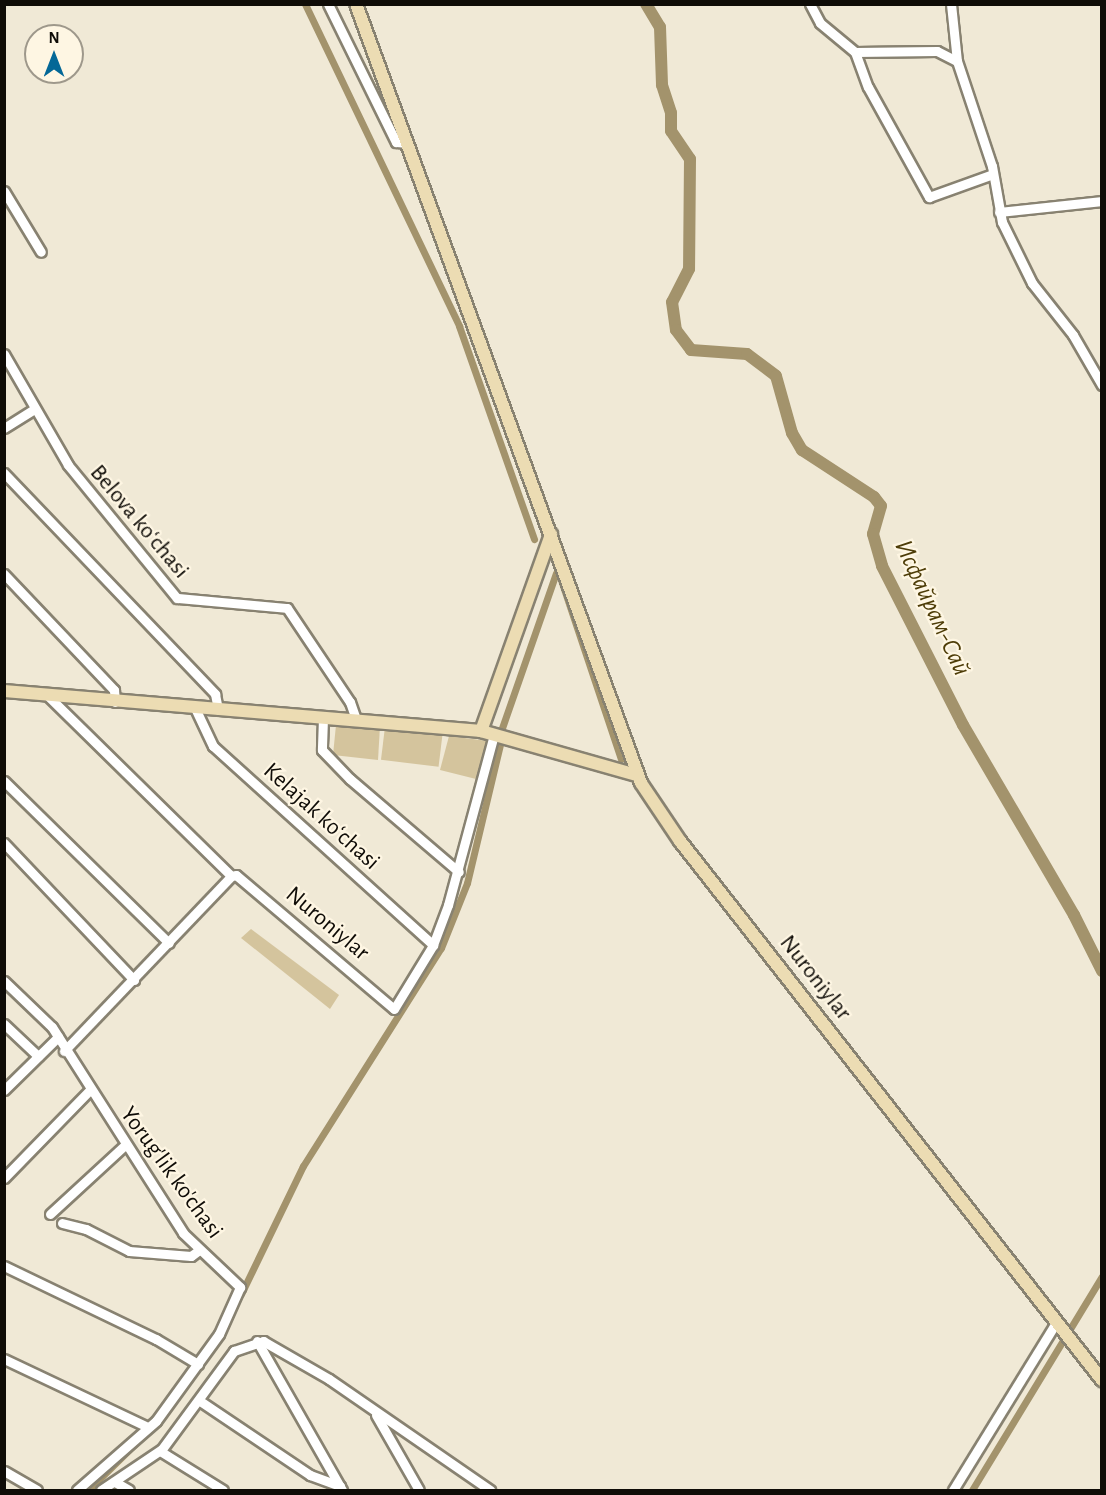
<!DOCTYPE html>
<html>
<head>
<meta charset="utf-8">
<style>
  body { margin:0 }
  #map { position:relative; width:1106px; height:1495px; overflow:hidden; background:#f0e9d6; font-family:"Alegreya Sans",sans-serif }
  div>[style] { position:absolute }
  .green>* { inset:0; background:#d4c49d; transform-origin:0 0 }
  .canal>* { height:7px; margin:-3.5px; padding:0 3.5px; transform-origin:3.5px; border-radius:3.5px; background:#a3936c }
  .river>* { height:12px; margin:-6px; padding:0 6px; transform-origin:6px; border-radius:6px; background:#a3936c }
  .roads { filter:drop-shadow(2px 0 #888271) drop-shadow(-2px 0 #888271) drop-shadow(0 2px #888271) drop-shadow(0 -2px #888271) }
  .minor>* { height:9px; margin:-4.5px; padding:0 4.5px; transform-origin:4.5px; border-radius:4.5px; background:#fff }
  .major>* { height:12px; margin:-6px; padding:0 6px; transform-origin:6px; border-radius:6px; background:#ecdcb3 }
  span { translate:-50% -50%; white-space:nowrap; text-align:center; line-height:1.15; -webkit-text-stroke:4.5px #fef6e3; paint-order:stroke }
  .street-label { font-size:24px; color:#0f0c07 }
  .water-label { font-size:26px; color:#4d3c07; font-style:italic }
  .frame { position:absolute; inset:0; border:6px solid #0f0c07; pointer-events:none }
  .north { position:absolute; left:24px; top:24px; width:60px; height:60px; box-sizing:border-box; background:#fef6e3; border:2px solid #9e988b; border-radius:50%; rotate:0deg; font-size:16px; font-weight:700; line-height:24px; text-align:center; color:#0f0c07 }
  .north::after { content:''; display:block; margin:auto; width:21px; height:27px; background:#046897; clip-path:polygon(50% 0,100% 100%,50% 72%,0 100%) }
</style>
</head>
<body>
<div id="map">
  <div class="green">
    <i style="clip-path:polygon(336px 725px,380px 726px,378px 760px,333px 755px)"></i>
    <i style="left:385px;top:727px;width:58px;height:33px;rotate:7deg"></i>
    <i style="clip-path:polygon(449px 736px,488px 741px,480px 780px,440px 770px)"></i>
    <i style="clip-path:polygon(251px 929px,339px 995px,330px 1009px,241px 938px)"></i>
  </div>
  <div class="canal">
    <i style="left:305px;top:4px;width:357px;rotate:64.4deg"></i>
    <i style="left:459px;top:326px;width:226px;rotate:70.6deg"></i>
    <i style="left:553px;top:556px;width:214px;rotate:71.5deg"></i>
    <i style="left:502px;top:728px;width:164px;rotate:-70.8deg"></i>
    <i style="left:241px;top:1294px;width:142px;rotate:-64.2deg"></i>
    <i style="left:303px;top:1166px;width:258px;rotate:-57.7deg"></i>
    <i style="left:441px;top:948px;width:70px;rotate:-68.2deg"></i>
    <i style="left:467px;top:883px;width:142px;rotate:-76.6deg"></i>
    <i style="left:88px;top:1490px;width:66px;rotate:-44.4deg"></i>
    <i style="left:972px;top:1490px;width:250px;rotate:-58.7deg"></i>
  </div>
  <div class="river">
    <i style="left:646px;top:4px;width:27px;rotate:59deg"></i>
    <i style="left:660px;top:27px;width:58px;rotate:88deg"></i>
    <i style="left:662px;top:85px;width:29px;rotate:72deg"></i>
    <i style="left:671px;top:113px;width:18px;rotate:90deg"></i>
    <i style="left:671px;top:131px;width:34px;rotate:56deg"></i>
    <i style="left:690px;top:159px;width:110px;rotate:90.5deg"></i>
    <i style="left:689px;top:269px;width:37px;rotate:117deg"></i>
    <i style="left:672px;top:302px;width:28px;rotate:82deg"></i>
    <i style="left:676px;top:330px;width:25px;rotate:53deg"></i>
    <i style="left:691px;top:350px;width:56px;rotate:4.1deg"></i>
    <i style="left:747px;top:354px;width:36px;rotate:37deg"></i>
    <i style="left:776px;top:376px;width:59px;rotate:74.3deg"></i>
    <i style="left:792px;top:433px;width:20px;rotate:60deg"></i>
    <i style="left:802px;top:450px;width:86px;rotate:33.1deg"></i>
    <i style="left:874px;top:497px;width:11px;rotate:52deg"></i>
    <i style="left:881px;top:506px;width:29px;rotate:106deg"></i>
    <i style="left:873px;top:534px;width:33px;rotate:74deg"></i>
    <i style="left:882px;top:566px;width:178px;rotate:63deg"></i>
    <i style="left:963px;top:725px;width:220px;rotate:59.7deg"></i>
    <i style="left:1074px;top:915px;width:63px;rotate:63.4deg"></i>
  </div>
  <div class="roads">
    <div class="minor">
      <i style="left:328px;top:4px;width:154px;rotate:63.8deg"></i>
      <i style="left:396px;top:142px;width:12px;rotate:5deg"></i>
      <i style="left:810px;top:4px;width:21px;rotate:62deg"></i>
      <i style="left:820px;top:23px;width:45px;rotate:39.6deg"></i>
      <i style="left:855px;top:52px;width:82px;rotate:-0.7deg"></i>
      <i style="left:937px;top:51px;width:22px;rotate:27deg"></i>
      <i style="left:951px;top:4px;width:57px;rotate:84deg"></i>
      <i style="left:957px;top:61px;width:111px;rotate:71.6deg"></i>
      <i style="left:992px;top:166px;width:57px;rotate:79.9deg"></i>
      <i style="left:1002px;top:222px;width:68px;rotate:63.8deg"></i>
      <i style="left:1032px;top:283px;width:66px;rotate:51.7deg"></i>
      <i style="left:1073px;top:335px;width:58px;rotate:59.9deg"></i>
      <i style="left:855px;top:52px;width:37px;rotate:70deg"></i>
      <i style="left:868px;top:87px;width:126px;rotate:61deg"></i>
      <i style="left:929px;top:197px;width:68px;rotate:-19.8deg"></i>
      <i style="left:4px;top:191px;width:71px;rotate:58.8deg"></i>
      <i style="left:999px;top:212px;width:104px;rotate:-6.1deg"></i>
      <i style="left:4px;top:354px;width:128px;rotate:60deg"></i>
      <i style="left:68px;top:465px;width:172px;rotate:50.7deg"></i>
      <i style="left:177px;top:598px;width:110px;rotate:5.2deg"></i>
      <i style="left:287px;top:608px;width:113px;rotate:56.2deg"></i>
      <i style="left:350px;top:702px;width:18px;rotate:71deg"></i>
      <i style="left:4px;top:428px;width:36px;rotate:-32deg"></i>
      <i style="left:4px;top:473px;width:306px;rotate:46.3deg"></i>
      <i style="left:215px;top:694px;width:16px;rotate:79deg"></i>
      <i style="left:4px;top:574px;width:160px;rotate:46.5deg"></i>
      <i style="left:114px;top:690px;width:12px;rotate:85deg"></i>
      <i style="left:47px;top:695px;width:258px;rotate:44.5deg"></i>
      <i style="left:231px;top:876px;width:5px;rotate:-11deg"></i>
      <i style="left:236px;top:875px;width:207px;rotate:40.3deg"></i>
      <i style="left:394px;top:1009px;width:75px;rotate:-58.6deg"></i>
      <i style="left:433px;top:945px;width:43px;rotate:-69.4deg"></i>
      <i style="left:448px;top:905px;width:177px;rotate:-74.9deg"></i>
      <i style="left:195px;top:708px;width:42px;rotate:64.7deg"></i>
      <i style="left:213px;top:746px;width:297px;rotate:42.1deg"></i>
      <i style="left:323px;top:718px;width:32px;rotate:92deg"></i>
      <i style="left:322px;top:750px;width:40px;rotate:46deg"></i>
      <i style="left:350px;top:779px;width:143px;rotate:40.5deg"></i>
      <i style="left:4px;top:781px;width:231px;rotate:44.5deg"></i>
      <i style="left:4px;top:843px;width:189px;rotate:46.5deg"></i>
      <i style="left:4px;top:981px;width:66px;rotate:43.8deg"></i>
      <i style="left:52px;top:1027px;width:244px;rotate:57.5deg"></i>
      <i style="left:183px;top:1233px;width:79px;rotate:43.5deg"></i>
      <i style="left:240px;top:1287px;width:51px;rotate:114.1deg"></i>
      <i style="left:219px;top:1334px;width:107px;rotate:125.9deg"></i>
      <i style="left:156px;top:1421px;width:105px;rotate:138.9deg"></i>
      <i style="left:4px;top:1024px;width:47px;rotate:43.3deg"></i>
      <i style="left:64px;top:1051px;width:242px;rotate:-46.3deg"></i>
      <i style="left:4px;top:1090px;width:76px;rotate:-44.5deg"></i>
      <i style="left:4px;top:1178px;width:122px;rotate:-45.7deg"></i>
      <i style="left:50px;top:1214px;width:100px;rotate:-42.6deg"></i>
      <i style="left:62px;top:1223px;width:25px;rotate:14deg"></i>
      <i style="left:86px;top:1229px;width:48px;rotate:27.1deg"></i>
      <i style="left:129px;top:1251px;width:62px;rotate:4.6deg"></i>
      <i style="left:191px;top:1256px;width:9px;rotate:-36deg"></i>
      <i style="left:4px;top:1266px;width:169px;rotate:25.7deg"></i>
      <i style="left:156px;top:1339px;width:49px;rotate:30.8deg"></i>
      <i style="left:257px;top:1341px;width:172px;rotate:60.3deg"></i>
      <i style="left:4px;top:1359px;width:159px;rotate:25.3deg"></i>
      <i style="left:200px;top:1401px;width:133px;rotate:33.9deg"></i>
      <i style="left:310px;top:1475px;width:32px;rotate:20deg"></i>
      <i style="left:376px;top:1415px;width:86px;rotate:60.2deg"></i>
      <i style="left:160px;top:1451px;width:74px;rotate:31.8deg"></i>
      <i style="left:4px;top:1471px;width:38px;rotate:30deg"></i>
      <i style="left:115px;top:1482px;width:16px;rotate:30deg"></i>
      <i style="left:101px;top:1490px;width:73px;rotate:-33.9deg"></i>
      <i style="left:162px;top:1449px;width:122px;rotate:-53.7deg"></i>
      <i style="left:234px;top:1351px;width:31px;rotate:-19deg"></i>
      <i style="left:263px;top:1341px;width:76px;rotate:29.9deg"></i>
      <i style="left:329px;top:1379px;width:196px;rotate:34.6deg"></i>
      <i style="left:953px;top:1490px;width:198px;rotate:-58.4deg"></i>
    </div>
    <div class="major">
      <i style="left:356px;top:4px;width:829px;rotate:69.9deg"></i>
      <i style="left:641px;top:783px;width:70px;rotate:56.1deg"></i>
      <i style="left:680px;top:841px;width:685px;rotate:51.94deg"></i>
      <i style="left:4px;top:691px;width:479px;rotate:4.8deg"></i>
      <i style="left:481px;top:731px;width:162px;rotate:15.8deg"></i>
      <i style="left:481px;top:731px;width:209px;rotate:-70.4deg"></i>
    </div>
  </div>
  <div class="street-label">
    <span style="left:139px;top:522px;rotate:50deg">Belova koʻchasi</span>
    <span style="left:321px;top:817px;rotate:42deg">Kelajak koʻchasi</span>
    <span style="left:327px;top:924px;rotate:40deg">Nuroniylar</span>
    <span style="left:815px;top:978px;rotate:52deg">Nuroniylar</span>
    <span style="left:171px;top:1173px;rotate:54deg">Yorug'lik ko'chasi</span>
  </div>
  <div class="water-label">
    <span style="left:932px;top:608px;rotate:65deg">Исфайрам-Сай</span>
  </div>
  <div class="frame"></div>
  <div class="north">N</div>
</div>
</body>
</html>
